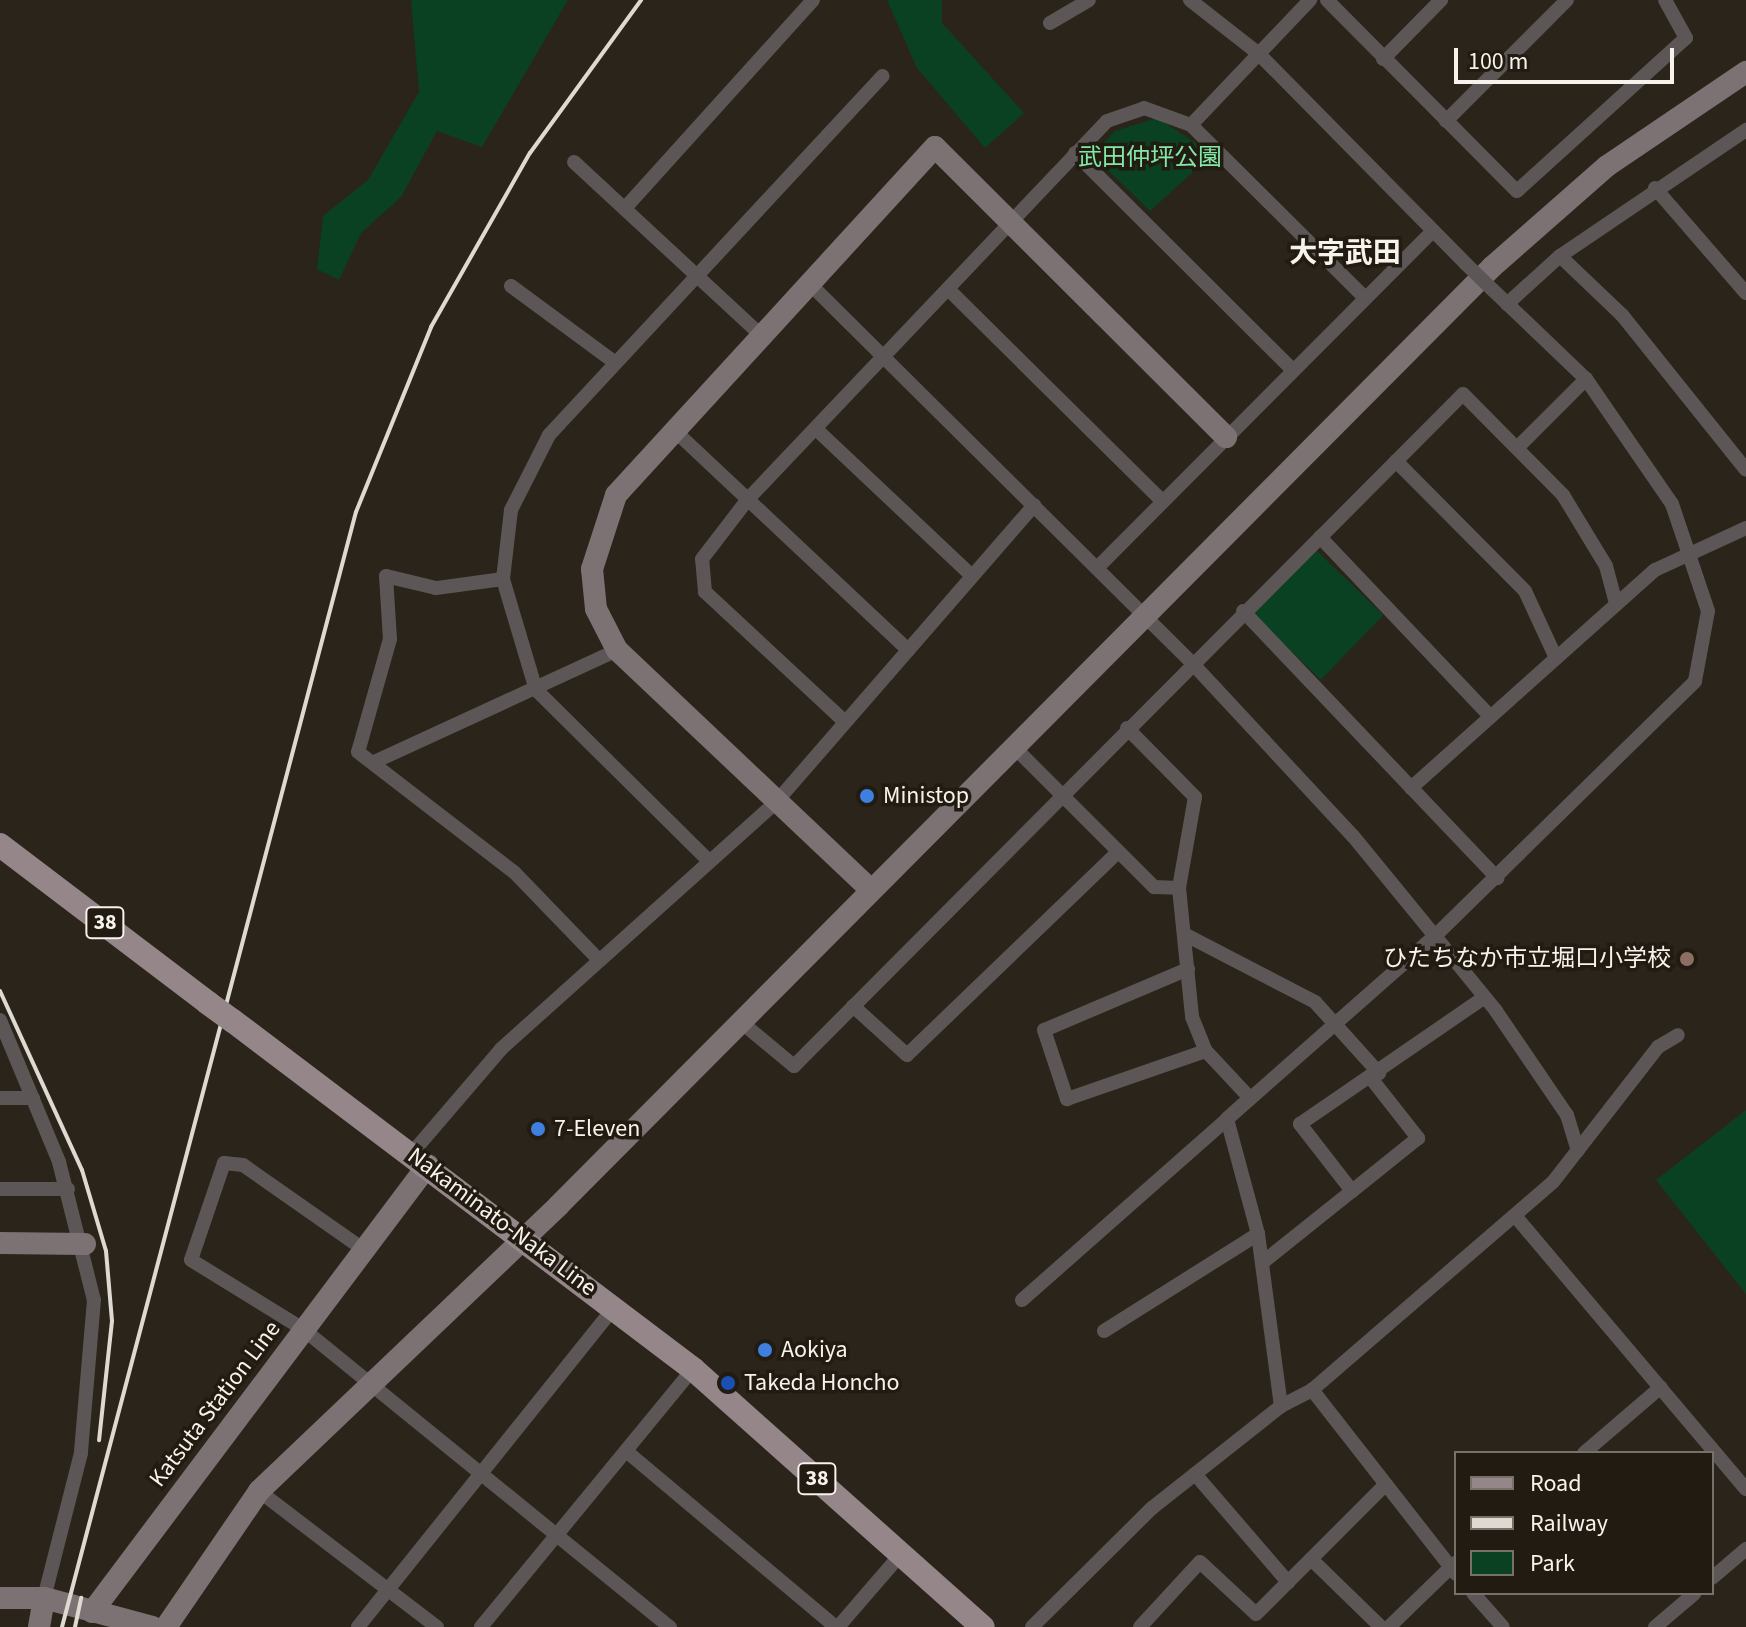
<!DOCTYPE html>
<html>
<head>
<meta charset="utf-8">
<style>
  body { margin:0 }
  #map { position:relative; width:1746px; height:1627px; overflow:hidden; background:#2b241a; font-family:"Source Sans 3","Noto Sans JP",sans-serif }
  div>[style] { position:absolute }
  .green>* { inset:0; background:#0a4123; transform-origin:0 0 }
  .street>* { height:14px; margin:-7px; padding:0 7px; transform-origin:7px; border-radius:7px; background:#5d5657 }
  .secondary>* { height:22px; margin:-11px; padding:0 11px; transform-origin:11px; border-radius:11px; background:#7c7173 }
  .primary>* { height:24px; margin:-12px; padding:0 12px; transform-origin:12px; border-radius:12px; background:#948689 }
  .rail>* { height:4px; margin:-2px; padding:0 2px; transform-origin:2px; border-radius:2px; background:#dedad2 }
  .street-bridge>* { height:14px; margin:-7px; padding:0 7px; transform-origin:7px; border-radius:7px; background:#5d5657 }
  .primary-bridge>* { height:24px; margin:-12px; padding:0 12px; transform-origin:12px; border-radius:12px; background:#948689 }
  .dots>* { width:22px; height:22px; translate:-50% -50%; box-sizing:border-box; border:4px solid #211b11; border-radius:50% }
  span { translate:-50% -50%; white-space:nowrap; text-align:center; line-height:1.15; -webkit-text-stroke:7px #211b11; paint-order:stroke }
  .shield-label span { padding:2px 6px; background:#211b11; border:2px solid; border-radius:6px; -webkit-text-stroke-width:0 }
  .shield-label { font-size:22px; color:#f7f3ec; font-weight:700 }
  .park-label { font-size:24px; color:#82e8a6 }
  .poi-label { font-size:24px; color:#f7f3ec }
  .left { translate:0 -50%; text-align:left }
  .right { translate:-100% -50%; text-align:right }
  .street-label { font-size:24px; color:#f7f3ec }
  .quarter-label { font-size:28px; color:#f7f3ec; font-weight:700 }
  .legend { position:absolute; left:1454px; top:1451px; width:260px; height:144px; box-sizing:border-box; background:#211b11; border:2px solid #777169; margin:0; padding:10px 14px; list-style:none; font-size:24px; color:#f7f3ec }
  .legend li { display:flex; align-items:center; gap:16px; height:40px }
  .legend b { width:40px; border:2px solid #777169 }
  .scale { position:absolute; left:1454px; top:48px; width:220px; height:36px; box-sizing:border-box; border:4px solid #f7f3ec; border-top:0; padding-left:10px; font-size:24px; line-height:28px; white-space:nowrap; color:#f7f3ec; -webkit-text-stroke:6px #211b11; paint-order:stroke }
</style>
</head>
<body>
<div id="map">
  <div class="green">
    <i style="clip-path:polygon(411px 0,568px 0,482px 147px,437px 131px,401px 197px,361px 233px,339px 280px,317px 269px,323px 216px,368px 180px,419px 92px)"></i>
    <i style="clip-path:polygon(887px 0,942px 0,942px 23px,1024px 113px,985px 148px,917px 68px)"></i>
    <i style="clip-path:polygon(1157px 118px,1213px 154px,1150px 211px,1092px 155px,1115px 131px)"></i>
    <i style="left:1315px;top:549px;width:95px;height:90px;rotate:44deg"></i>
    <i style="clip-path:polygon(1746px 1110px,1746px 1294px,1656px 1180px)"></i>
  </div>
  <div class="street">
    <i style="left:1190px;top:0;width:88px;rotate:38deg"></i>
    <i style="left:1259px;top:54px;width:295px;rotate:45.4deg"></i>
    <i style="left:1327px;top:0;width:269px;rotate:45.2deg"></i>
    <i style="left:1517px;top:191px;width:228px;rotate:-42.2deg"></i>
    <i style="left:1686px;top:38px;width:43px;rotate:-118.9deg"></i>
    <i style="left:1050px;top:23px;width:45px;rotate:-30.5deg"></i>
    <i style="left:1383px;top:59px;width:83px;rotate:-45.5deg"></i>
    <i style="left:1446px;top:121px;width:171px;rotate:-45deg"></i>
    <i style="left:1191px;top:125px;width:173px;rotate:-46.4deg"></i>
    <i style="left:1075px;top:153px;width:306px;rotate:44.9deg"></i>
    <i style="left:574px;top:162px;width:256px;rotate:42.8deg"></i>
    <i style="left:1655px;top:188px;width:139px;rotate:49.1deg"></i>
    <i style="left:626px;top:207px;width:279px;rotate:-47.9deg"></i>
    <i style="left:1560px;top:256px;width:86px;rotate:43.6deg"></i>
    <i style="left:1622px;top:315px;width:198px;rotate:51.3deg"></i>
    <i style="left:810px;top:284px;width:538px;rotate:44.77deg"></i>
    <i style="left:1192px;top:663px;width:236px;rotate:47.1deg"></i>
    <i style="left:1353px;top:836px;width:226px;rotate:50.7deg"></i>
    <i style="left:1496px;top:1011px;width:126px;rotate:55.7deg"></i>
    <i style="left:1567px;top:1115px;width:37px;rotate:73deg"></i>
    <i style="left:511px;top:286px;width:128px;rotate:36.4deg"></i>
    <i style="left:948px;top:289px;width:301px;rotate:44.7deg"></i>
    <i style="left:1507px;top:304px;width:72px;rotate:-42.2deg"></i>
    <i style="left:1560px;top:256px;width:225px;rotate:-34.1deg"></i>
    <i style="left:816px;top:429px;width:214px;rotate:43.3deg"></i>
    <i style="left:675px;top:431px;width:320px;rotate:43.2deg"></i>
    <i style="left:1519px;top:446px;width:95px;rotate:-45deg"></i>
    <i style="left:1396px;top:461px;width:183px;rotate:45.2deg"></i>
    <i style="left:1525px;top:591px;width:74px;rotate:65.2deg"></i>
    <i style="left:1320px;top:537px;width:244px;rotate:46.5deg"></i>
    <i style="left:1097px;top:568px;width:476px;rotate:-45.1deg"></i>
    <i style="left:503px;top:579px;width:68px;rotate:172.3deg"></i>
    <i style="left:436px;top:588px;width:51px;rotate:-166.5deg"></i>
    <i style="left:386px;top:576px;width:63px;rotate:86.4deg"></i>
    <i style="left:390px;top:639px;width:117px;rotate:105.8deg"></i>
    <i style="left:358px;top:752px;width:197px;rotate:37.6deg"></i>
    <i style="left:514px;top:872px;width:122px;rotate:46deg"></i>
    <i style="left:1243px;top:611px;width:369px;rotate:46.4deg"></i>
    <i style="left:844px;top:721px;width:190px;rotate:-137.1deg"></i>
    <i style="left:705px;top:592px;width:33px;rotate:-95deg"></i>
    <i style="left:702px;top:559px;width:76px;rotate:-52.5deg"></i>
    <i style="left:748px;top:499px;width:521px;rotate:-46.48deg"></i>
    <i style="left:1107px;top:121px;width:39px;rotate:-19deg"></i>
    <i style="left:1144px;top:108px;width:50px;rotate:19.9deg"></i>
    <i style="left:1191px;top:125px;width:244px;rotate:44.8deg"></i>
    <i style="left:1127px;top:728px;width:97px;rotate:45.4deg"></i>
    <i style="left:1195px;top:797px;width:92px;rotate:100deg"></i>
    <i style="left:1179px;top:888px;width:130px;rotate:84.2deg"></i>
    <i style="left:1192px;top:1017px;width:37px;rotate:68deg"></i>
    <i style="left:1206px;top:1051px;width:64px;rotate:46.9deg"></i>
    <i style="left:1250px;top:1098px;width:31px;rotate:138deg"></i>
    <i style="left:1227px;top:1119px;width:119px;rotate:74.9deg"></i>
    <i style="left:1258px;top:1234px;width:174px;rotate:82.4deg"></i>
    <i style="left:1015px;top:748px;width:197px;rotate:45deg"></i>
    <i style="left:1154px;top:887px;width:25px;rotate:2deg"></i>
    <i style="left:374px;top:762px;width:268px;rotate:-24.7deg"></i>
    <i style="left:1411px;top:788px;width:327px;rotate:-41.8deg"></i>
    <i style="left:1655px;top:570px;width:100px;rotate:-24.8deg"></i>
    <i style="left:709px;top:861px;width:243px;rotate:-135.3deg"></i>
    <i style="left:536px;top:690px;width:116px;rotate:-106.6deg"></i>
    <i style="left:503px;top:579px;width:69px;rotate:-83.4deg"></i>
    <i style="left:511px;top:510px;width:84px;rotate:-63.1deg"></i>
    <i style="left:549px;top:435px;width:490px;rotate:-47.1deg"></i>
    <i style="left:1184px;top:934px;width:148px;rotate:27.4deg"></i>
    <i style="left:1315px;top:1002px;width:96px;rotate:48deg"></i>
    <i style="left:1188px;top:969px;width:156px;rotate:157deg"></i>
    <i style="left:1044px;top:1030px;width:73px;rotate:71.6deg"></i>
    <i style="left:1067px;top:1099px;width:147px;rotate:-19.1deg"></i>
    <i style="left:853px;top:1006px;width:73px;rotate:42.2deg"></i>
    <i style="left:907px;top:1055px;width:291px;rotate:-43.9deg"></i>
    <i style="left:0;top:1020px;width:154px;rotate:67.4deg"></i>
    <i style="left:59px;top:1162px;width:142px;rotate:75.8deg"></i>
    <i style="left:94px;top:1300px;width:154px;rotate:94.9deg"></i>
    <i style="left:81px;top:1453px;width:150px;rotate:104.3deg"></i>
    <i style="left:741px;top:1022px;width:69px;rotate:39.7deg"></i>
    <i style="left:794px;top:1066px;width:948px;rotate:-45.13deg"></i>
    <i style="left:1463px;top:394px;width:142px;rotate:45.3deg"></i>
    <i style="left:1563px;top:495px;width:83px;rotate:58.8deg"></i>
    <i style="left:1606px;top:566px;width:38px;rotate:75deg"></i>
    <i style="left:1370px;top:1077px;width:78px;rotate:51.8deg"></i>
    <i style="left:1418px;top:1138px;width:85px;rotate:141.2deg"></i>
    <i style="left:1352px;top:1191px;width:85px;rotate:-127.8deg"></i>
    <i style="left:1300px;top:1124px;width:224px;rotate:-34.5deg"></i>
    <i style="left:0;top:1098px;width:33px"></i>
    <i style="left:412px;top:1153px;width:137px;rotate:-49.4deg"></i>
    <i style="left:501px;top:1049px;width:371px;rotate:-41.9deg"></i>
    <i style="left:777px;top:801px;width:392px;rotate:-49deg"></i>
    <i style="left:0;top:1189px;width:68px"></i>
    <i style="left:1516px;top:1217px;width:356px;rotate:49.8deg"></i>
    <i style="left:363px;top:1249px;width:146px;rotate:-145deg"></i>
    <i style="left:243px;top:1165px;width:19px;rotate:-174deg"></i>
    <i style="left:224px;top:1163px;width:102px;rotate:108.8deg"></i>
    <i style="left:191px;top:1260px;width:132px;rotate:31.6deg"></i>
    <i style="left:303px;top:1329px;width:473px;rotate:39.1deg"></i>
    <i style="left:1262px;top:1263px;width:115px;rotate:-38.7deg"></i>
    <i style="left:1022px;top:1300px;width:553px;rotate:-41.41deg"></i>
    <i style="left:1437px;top:934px;width:361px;rotate:-44.4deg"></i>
    <i style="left:1695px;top:681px;width:71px;rotate:-79.5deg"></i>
    <i style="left:1708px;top:611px;width:113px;rotate:-108.6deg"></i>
    <i style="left:1672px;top:504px;width:152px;rotate:-124.5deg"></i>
    <i style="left:1586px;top:379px;width:129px;rotate:-136.3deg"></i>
    <i style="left:1104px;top:1331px;width:182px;rotate:-32.2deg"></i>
    <i style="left:626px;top:1451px;width:274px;rotate:40deg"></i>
    <i style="left:1584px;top:1453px;width:101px;rotate:-40.6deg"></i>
    <i style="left:1195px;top:1474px;width:143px;rotate:49.3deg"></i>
    <i style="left:259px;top:1491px;width:224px;rotate:37.4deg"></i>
    <i style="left:1311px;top:1559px;width:98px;rotate:44.2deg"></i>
    <i style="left:1456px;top:1574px;width:234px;rotate:-128deg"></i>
    <i style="left:1312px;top:1390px;width:318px;rotate:-40.8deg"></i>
    <i style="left:1553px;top:1182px;width:171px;rotate:-52.1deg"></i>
    <i style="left:1658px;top:1047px;width:23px;rotate:-31deg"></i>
    <i style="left:1712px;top:1578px;width:45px;rotate:-40.5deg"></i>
    <i style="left:1473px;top:1593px;width:45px;rotate:48.6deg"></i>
    <i style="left:358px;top:1627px;width:410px;rotate:-51.3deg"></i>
    <i style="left:481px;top:1627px;width:334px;rotate:-50.6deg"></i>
    <i style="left:838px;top:1627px;width:96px;rotate:-49.2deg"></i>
    <i style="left:1032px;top:1627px;width:169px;rotate:-44.8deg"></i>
    <i style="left:1152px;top:1508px;width:164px;rotate:-38.3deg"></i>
    <i style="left:1281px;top:1406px;width:35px;rotate:-27deg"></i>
    <i style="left:1140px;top:1627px;width:88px;rotate:-47.3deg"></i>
    <i style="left:1200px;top:1562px;width:76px;rotate:42.9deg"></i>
    <i style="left:1256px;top:1614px;width:182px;rotate:-45deg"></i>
    <i style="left:1389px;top:1627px;width:92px;rotate:-44.1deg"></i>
    <i style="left:1655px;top:1627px;width:52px;rotate:-40.4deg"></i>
  </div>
  <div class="secondary">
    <i style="left:871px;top:890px;width:349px;rotate:-136.6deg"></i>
    <i style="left:617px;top:650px;width:46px;rotate:-117.1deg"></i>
    <i style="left:596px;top:609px;width:40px;rotate:-95.7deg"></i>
    <i style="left:592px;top:569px;width:78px;rotate:-72deg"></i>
    <i style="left:616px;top:495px;width:472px;rotate:-47.5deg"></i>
    <i style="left:935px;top:147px;width:411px;rotate:44.9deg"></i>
    <i style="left:0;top:1243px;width:85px;rotate:0.7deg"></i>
    <i style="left:0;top:1598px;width:44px"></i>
    <i style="left:44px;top:1598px;width:112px;rotate:15deg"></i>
    <i style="left:92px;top:1612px;width:559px;rotate:-53.07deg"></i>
    <i style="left:39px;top:1627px;width:29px;rotate:-80deg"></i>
    <i style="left:166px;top:1627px;width:165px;rotate:-55.6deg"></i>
    <i style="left:259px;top:1491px;width:414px;rotate:-43.6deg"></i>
    <i style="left:559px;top:1205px;width:1323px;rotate:-45.15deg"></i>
    <i style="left:1492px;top:267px;width:153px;rotate:-41.3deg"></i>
    <i style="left:1607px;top:166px;width:168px;rotate:-34.1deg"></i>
  </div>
  <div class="primary">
    <i style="left:0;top:845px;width:261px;rotate:37.2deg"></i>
    <i style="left:233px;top:1021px;width:577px;rotate:37.11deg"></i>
    <i style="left:693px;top:1369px;width:388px;rotate:41.7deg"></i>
  </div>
  <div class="rail">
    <i style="left:0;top:991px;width:197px;rotate:65.4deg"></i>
    <i style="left:82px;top:1170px;width:84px;rotate:73.5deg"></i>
    <i style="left:106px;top:1251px;width:70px;rotate:85.1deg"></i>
    <i style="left:112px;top:1321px;width:120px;rotate:96.2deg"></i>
    <i style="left:62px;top:1627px;width:1153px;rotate:-75.23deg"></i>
    <i style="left:356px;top:512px;width:200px;rotate:-67.9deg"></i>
    <i style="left:431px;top:327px;width:200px;rotate:-60.4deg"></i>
    <i style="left:530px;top:153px;width:189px;rotate:-54deg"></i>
    <i style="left:75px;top:1627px;width:30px;rotate:-78deg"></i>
  </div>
  <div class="street-bridge">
    <i style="left:1466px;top:264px;width:37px;rotate:44deg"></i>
  </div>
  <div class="primary-bridge">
    <i style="left:208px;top:1003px;width:31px;rotate:36deg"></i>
  </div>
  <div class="dots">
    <i style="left:867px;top:796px;background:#3f7fe0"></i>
    <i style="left:1687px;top:959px;background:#8d6e63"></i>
    <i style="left:538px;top:1129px;background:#3f7fe0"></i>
    <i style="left:765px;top:1350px;background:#3f7fe0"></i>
    <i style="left:728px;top:1383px;background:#1a4fb4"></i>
  </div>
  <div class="shield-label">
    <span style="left:105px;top:923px">38</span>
    <span style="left:817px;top:1479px">38</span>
  </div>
  <div class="park-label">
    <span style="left:1150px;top:158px">武田仲坪公園</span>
  </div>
  <div class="poi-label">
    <span class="left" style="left:883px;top:796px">Ministop</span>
    <span class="right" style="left:1671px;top:959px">ひたちなか市立堀口小学校</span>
    <span class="left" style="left:554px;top:1129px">7-Eleven</span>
    <span class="left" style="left:781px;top:1350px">Aokiya</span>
    <span class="left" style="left:744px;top:1383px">Takeda Honcho</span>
  </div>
  <div class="street-label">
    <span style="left:502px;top:1222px;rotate:37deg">Nakaminato-Naka Line</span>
    <span style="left:215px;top:1404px;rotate:-53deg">Katsuta Station Line</span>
  </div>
  <div class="quarter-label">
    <span style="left:1345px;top:253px">大字武田</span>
  </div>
  <ul class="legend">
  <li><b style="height:10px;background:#948689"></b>Road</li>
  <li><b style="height:10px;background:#dedad2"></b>Railway</li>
  <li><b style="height:22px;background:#0a4123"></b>Park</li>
  </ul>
  <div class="scale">100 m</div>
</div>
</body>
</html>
